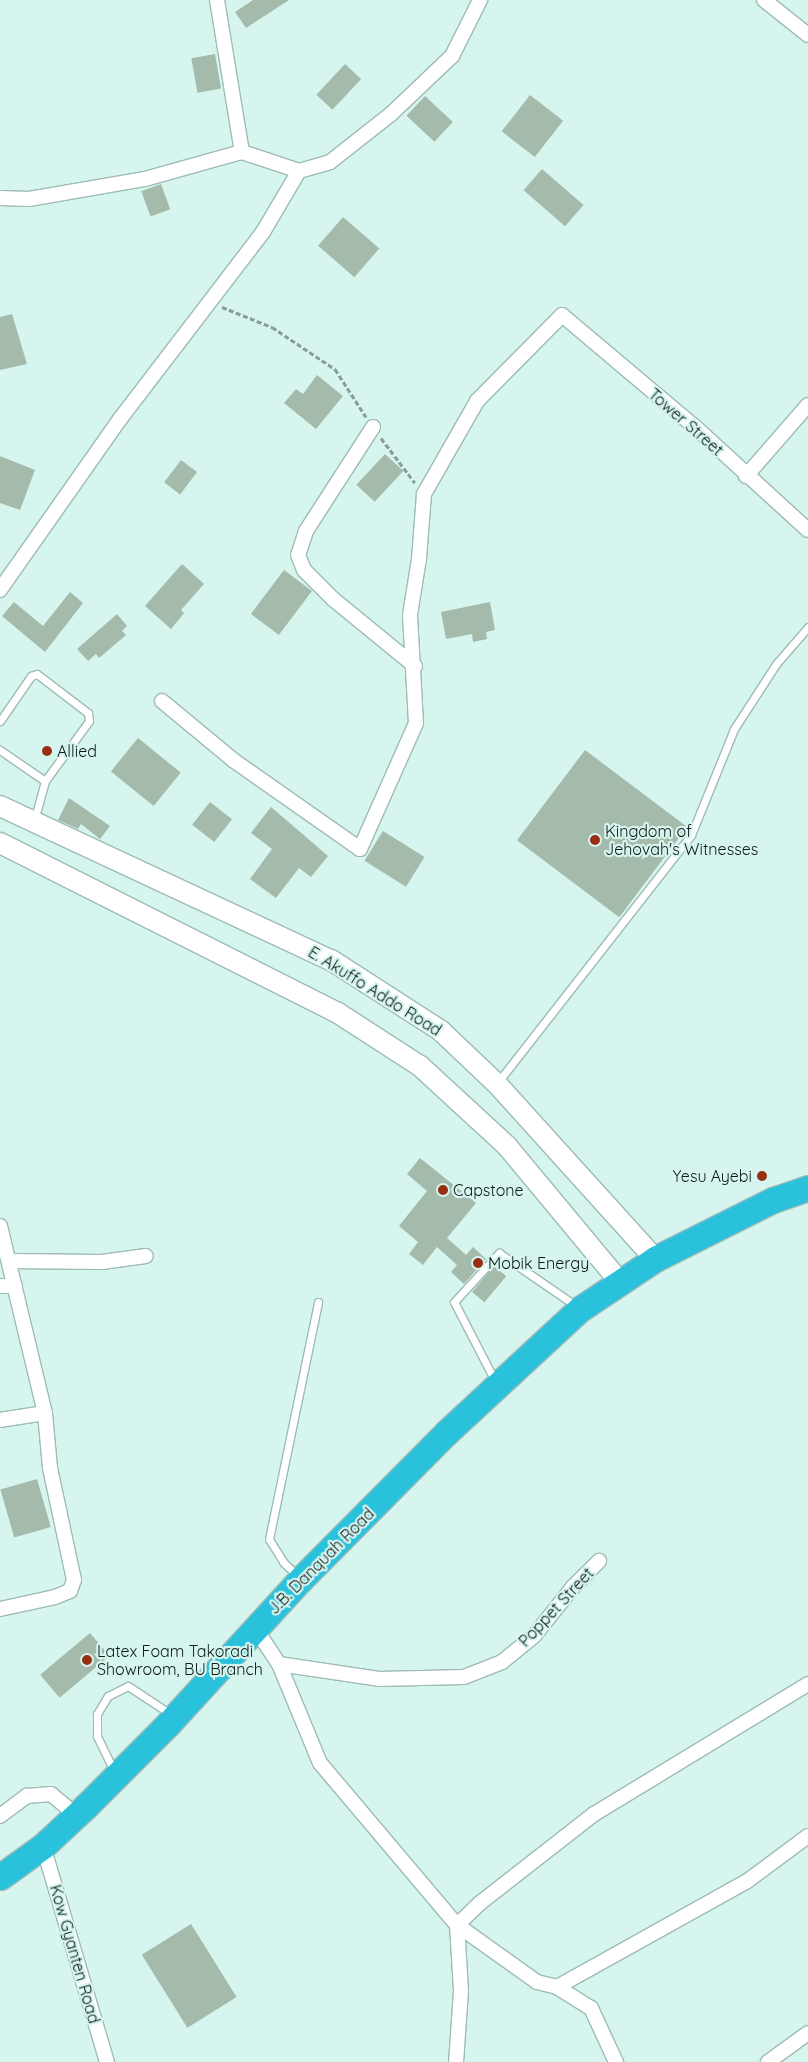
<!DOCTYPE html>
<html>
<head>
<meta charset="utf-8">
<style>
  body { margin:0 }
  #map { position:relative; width:808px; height:2062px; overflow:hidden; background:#d6f5ef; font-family:Quicksand,sans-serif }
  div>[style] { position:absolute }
  .building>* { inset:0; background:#a4baaa; transform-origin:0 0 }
  .path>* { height:3px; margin-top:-1.5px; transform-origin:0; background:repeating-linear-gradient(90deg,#869d99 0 5px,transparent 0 7.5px) }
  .roads { filter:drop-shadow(1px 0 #9ebbb6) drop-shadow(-1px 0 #9ebbb6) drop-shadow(0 1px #9ebbb6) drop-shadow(0 -1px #9ebbb6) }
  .lane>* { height:7px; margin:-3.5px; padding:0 3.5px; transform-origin:3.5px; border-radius:3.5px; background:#fff }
  .street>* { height:14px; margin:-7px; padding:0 7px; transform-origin:7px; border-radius:7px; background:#fff }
  .secondary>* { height:20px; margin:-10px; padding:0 10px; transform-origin:10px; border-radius:10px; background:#fff }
  .highway>* { height:25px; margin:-12.5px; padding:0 12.5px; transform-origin:12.5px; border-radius:12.5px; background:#29c1dc }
  .dots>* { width:14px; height:14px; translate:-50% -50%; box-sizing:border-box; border:2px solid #d6f5ef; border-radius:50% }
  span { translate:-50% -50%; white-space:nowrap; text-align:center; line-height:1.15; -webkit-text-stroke:4.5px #d6f5ef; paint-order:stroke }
  .street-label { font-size:16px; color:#0f1a18 }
  .poi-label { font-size:16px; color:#0f1a18 }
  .left { translate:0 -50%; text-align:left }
  .right { translate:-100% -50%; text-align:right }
</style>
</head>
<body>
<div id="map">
  <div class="building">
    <i style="clip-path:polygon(253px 0,289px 0,246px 28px,235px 12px)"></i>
    <i style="left:215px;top:54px;width:35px;height:24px;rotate:80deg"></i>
    <i style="left:345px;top:64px;width:22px;height:42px;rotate:43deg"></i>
    <i style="left:530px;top:95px;width:42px;height:46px;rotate:38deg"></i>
    <i style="left:425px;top:96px;width:38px;height:27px;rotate:43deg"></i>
    <i style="left:542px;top:169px;width:55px;height:28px;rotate:41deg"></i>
    <i style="left:161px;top:184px;width:27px;height:21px;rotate:70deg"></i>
    <i style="left:343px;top:217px;width:48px;height:38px;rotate:41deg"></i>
    <i style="clip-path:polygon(12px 314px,27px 364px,0 370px,0 317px)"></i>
    <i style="clip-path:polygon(317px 375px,343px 396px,316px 429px,284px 403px,296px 389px,303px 394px)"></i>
    <i style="left:385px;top:454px;width:25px;height:42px;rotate:43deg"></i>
    <i style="clip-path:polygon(0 456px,35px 470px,20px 510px,0 503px)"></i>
    <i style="left:181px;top:460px;width:20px;height:28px;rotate:37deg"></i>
    <i style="clip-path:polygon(182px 564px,204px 584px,181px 610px,184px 613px,171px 629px,145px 606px)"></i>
    <i style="left:284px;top:570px;width:35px;height:55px;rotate:37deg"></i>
    <i style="clip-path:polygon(70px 592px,83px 603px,45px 652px,2px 616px,14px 602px,43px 626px)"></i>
    <i style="clip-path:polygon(490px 602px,495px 630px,486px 632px,487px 639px,473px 642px,472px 634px,446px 639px,441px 612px)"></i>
    <i style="clip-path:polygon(117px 614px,127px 626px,122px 631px,126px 635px,99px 658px,96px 654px,88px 661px,77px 649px)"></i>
    <i style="left:138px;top:738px;width:55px;height:43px;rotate:39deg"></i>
    <i style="left:585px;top:750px;width:128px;height:113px;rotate:37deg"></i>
    <i style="clip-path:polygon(69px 798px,110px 826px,100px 839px,81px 824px,78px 829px,58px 820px)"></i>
    <i style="left:210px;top:802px;width:28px;height:29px;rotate:38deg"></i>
    <i style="clip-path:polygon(271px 807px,328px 856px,311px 877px,299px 868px,276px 898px,250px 879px,272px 849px,251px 833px)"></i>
    <i style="left:383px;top:831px;width:49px;height:35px;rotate:32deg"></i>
    <i style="clip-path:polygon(420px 1158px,476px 1203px,447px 1238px,466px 1255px,473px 1247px,486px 1259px,464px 1284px,451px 1272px,457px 1265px,437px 1247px,423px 1265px,409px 1254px,418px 1242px,399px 1226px,427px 1191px,407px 1174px)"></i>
    <i style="left:494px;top:1266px;width:16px;height:34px;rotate:40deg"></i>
    <i style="left:37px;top:1479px;width:50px;height:38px;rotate:74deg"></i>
    <i style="left:90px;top:1633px;width:30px;height:65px;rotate:50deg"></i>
    <i style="left:191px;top:1924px;width:86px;height:58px;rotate:58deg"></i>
  </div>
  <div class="path">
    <i style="left:222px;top:307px;width:54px;rotate:21.8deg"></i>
    <i style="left:272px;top:327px;width:76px;rotate:33.7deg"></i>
    <i style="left:335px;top:369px;width:57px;rotate:57.1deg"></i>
    <i style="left:381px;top:438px;width:56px;rotate:52.9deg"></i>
  </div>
  <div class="roads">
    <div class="lane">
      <i style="left:0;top:721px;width:55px;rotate:-55.4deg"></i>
      <i style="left:31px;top:676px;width:6px;rotate:-18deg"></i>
      <i style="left:37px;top:674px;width:64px;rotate:37.4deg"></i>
      <i style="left:88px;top:713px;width:8px;rotate:83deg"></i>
      <i style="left:89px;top:721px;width:74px;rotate:126.3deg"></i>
      <i style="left:45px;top:781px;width:55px;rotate:-145.4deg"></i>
      <i style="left:34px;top:821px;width:41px;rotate:-74.6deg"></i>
      <i style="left:498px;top:1082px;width:313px;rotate:-52deg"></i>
      <i style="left:691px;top:835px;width:114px;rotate:-67.9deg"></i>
      <i style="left:734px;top:729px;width:77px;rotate:-57.1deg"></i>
      <i style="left:776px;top:664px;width:49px;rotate:-49.1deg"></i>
      <i style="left:495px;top:1381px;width:89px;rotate:-117.4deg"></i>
      <i style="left:454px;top:1302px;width:67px;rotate:-47.4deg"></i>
      <i style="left:499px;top:1253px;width:93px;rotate:34.5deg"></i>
      <i style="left:299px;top:1577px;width:21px;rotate:-137deg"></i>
      <i style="left:284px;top:1563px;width:28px;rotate:-122deg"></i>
      <i style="left:269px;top:1539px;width:242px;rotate:-78.3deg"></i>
      <i style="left:114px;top:1771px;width:39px;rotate:-116deg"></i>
      <i style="left:97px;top:1736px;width:22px;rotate:-90deg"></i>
      <i style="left:97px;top:1714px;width:21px;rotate:-59deg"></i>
      <i style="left:108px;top:1696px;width:22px;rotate:-27deg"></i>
      <i style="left:128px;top:1686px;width:53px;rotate:33.4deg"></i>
    </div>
    <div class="street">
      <i style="left:217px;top:0;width:154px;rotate:80.7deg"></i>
      <i style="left:764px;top:0;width:56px;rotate:38.5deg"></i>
      <i style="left:299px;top:171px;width:32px;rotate:-16deg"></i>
      <i style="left:330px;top:162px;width:78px;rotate:-38.2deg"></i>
      <i style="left:391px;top:114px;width:84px;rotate:-43.6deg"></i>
      <i style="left:452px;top:56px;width:63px;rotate:-63.4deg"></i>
      <i style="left:0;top:198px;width:29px;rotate:2deg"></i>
      <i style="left:29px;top:199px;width:118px;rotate:-9.8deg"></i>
      <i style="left:145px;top:179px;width:101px;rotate:-15.6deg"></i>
      <i style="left:242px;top:152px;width:60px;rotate:18.4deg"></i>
      <i style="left:299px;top:171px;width:71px;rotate:120.5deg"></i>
      <i style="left:263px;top:232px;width:235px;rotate:127.4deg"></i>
      <i style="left:120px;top:419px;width:209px;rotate:125.1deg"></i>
      <i style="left:373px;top:427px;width:124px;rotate:122.8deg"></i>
      <i style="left:306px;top:531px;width:25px;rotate:108deg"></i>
      <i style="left:298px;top:555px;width:16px;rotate:68deg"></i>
      <i style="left:304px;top:570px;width:41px;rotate:45deg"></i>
      <i style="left:333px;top:599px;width:106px;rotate:39.3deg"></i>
      <i style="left:746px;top:476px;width:94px;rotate:-48.9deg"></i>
      <i style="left:162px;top:701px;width:92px;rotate:39.7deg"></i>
      <i style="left:233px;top:760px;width:155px;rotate:35deg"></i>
      <i style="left:360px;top:849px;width:138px;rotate:-66deg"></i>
      <i style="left:416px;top:723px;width:108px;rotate:-93.2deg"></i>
      <i style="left:410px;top:615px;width:57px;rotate:-80.9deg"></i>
      <i style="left:419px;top:559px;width:65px;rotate:-85.6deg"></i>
      <i style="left:424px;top:494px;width:107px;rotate:-60.3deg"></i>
      <i style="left:477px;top:401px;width:121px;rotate:-45.3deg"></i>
      <i style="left:562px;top:315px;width:172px;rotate:40.1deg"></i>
      <i style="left:694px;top:426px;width:154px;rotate:42.4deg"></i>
      <i style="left:0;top:1226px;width:192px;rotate:76.5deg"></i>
      <i style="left:45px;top:1413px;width:46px;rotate:171.2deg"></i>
      <i style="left:9px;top:1261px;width:93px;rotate:0.6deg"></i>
      <i style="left:102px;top:1262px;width:44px;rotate:-7.8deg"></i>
      <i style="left:0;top:1286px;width:15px"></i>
      <i style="left:0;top:1609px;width:56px;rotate:-12.3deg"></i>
      <i style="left:55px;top:1597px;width:16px;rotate:-22deg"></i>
      <i style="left:70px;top:1591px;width:12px;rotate:-70deg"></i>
      <i style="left:74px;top:1580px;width:115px;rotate:-102.1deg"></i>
      <i style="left:50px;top:1468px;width:55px;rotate:-95.2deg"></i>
      <i style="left:255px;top:1628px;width:43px;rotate:56.3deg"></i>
      <i style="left:279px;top:1664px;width:107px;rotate:67.5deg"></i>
      <i style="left:320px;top:1763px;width:212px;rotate:49.8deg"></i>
      <i style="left:457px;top:1925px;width:66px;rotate:86.5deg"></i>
      <i style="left:461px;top:1991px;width:71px;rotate:94deg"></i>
      <i style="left:279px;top:1664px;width:101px;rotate:8.5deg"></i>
      <i style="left:379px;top:1679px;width:85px;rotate:-1.3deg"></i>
      <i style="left:464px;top:1677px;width:41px;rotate:-21.5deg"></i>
      <i style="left:502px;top:1662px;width:41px;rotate:-39.1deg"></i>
      <i style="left:534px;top:1636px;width:63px;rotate:-51.5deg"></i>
      <i style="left:573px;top:1587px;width:37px;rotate:-45deg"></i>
      <i style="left:808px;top:1684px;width:250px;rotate:148.7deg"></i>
      <i style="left:594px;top:1814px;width:145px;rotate:142deg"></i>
      <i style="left:480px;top:1903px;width:32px;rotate:136deg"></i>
      <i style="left:457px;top:1925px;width:98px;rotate:35.5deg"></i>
      <i style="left:537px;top:1982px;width:21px;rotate:14deg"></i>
      <i style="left:557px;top:1987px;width:216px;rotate:-29.1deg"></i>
      <i style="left:746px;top:1882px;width:77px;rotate:-36.6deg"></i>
      <i style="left:0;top:1816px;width:34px;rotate:-37deg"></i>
      <i style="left:27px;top:1796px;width:24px;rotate:-5deg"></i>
      <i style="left:51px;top:1794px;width:33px;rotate:40deg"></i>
      <i style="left:43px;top:1846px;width:225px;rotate:73.5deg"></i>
      <i style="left:557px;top:1987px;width:40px;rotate:32deg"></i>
      <i style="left:591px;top:2008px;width:60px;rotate:65.2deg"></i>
      <i style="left:768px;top:2062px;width:49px;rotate:-35.9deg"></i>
    </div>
    <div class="secondary">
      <i style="left:0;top:806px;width:365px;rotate:25deg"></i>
      <i style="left:331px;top:960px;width:131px;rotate:32.8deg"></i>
      <i style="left:441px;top:1031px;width:77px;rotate:43.4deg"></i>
      <i style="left:497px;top:1084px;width:236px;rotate:47.9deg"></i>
      <i style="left:0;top:843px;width:378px;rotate:26.7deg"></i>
      <i style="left:338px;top:1013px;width:98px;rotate:32.9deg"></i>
      <i style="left:420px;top:1066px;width:118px;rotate:42.6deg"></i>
      <i style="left:507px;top:1146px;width:177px;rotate:50.3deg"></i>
    </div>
    <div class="highway">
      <i style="left:0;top:1877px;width:53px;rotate:-35.8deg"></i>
      <i style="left:43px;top:1846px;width:59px;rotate:-42.9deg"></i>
      <i style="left:86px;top:1806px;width:116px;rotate:-45deg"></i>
      <i style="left:168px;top:1724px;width:197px;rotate:-47.5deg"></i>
      <i style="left:301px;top:1579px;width:207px;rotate:-45.2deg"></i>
      <i style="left:447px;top:1432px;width:181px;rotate:-42.8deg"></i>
      <i style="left:580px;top:1309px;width:90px;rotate:-33.7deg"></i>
      <i style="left:655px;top:1259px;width:132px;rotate:-26.6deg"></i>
      <i style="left:773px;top:1200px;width:37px;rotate:-19deg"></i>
    </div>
  </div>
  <div class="dots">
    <i style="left:47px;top:751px;background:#972f14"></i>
    <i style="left:595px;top:840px;background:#972f14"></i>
    <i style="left:762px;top:1176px;background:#972f14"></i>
    <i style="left:443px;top:1190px;background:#972f14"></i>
    <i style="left:478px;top:1263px;background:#972f14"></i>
    <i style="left:87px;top:1660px;background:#972f14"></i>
  </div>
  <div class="street-label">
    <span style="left:686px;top:422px;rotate:41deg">Tower Street</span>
    <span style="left:375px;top:991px;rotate:32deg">E. Akuffo Addo Road</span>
    <span style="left:321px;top:1561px;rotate:-45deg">J.B. Danquah Road</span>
    <span style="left:556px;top:1607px;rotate:-47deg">Poppet Street</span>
    <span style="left:75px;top:1954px;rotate:74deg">Kow Gyanten Road</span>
  </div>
  <div class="poi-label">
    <span class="left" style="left:57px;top:751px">Allied</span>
    <span class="left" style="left:605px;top:840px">Kingdom of<br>Jehovah's Witnesses</span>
    <span class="right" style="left:752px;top:1176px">Yesu Ayebi</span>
    <span class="left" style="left:453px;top:1190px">Capstone</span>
    <span class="left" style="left:488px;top:1263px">Mobik Energy</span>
    <span class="left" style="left:97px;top:1660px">Latex Foam Takoradi<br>Showroom, BU Branch</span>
  </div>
</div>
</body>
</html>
